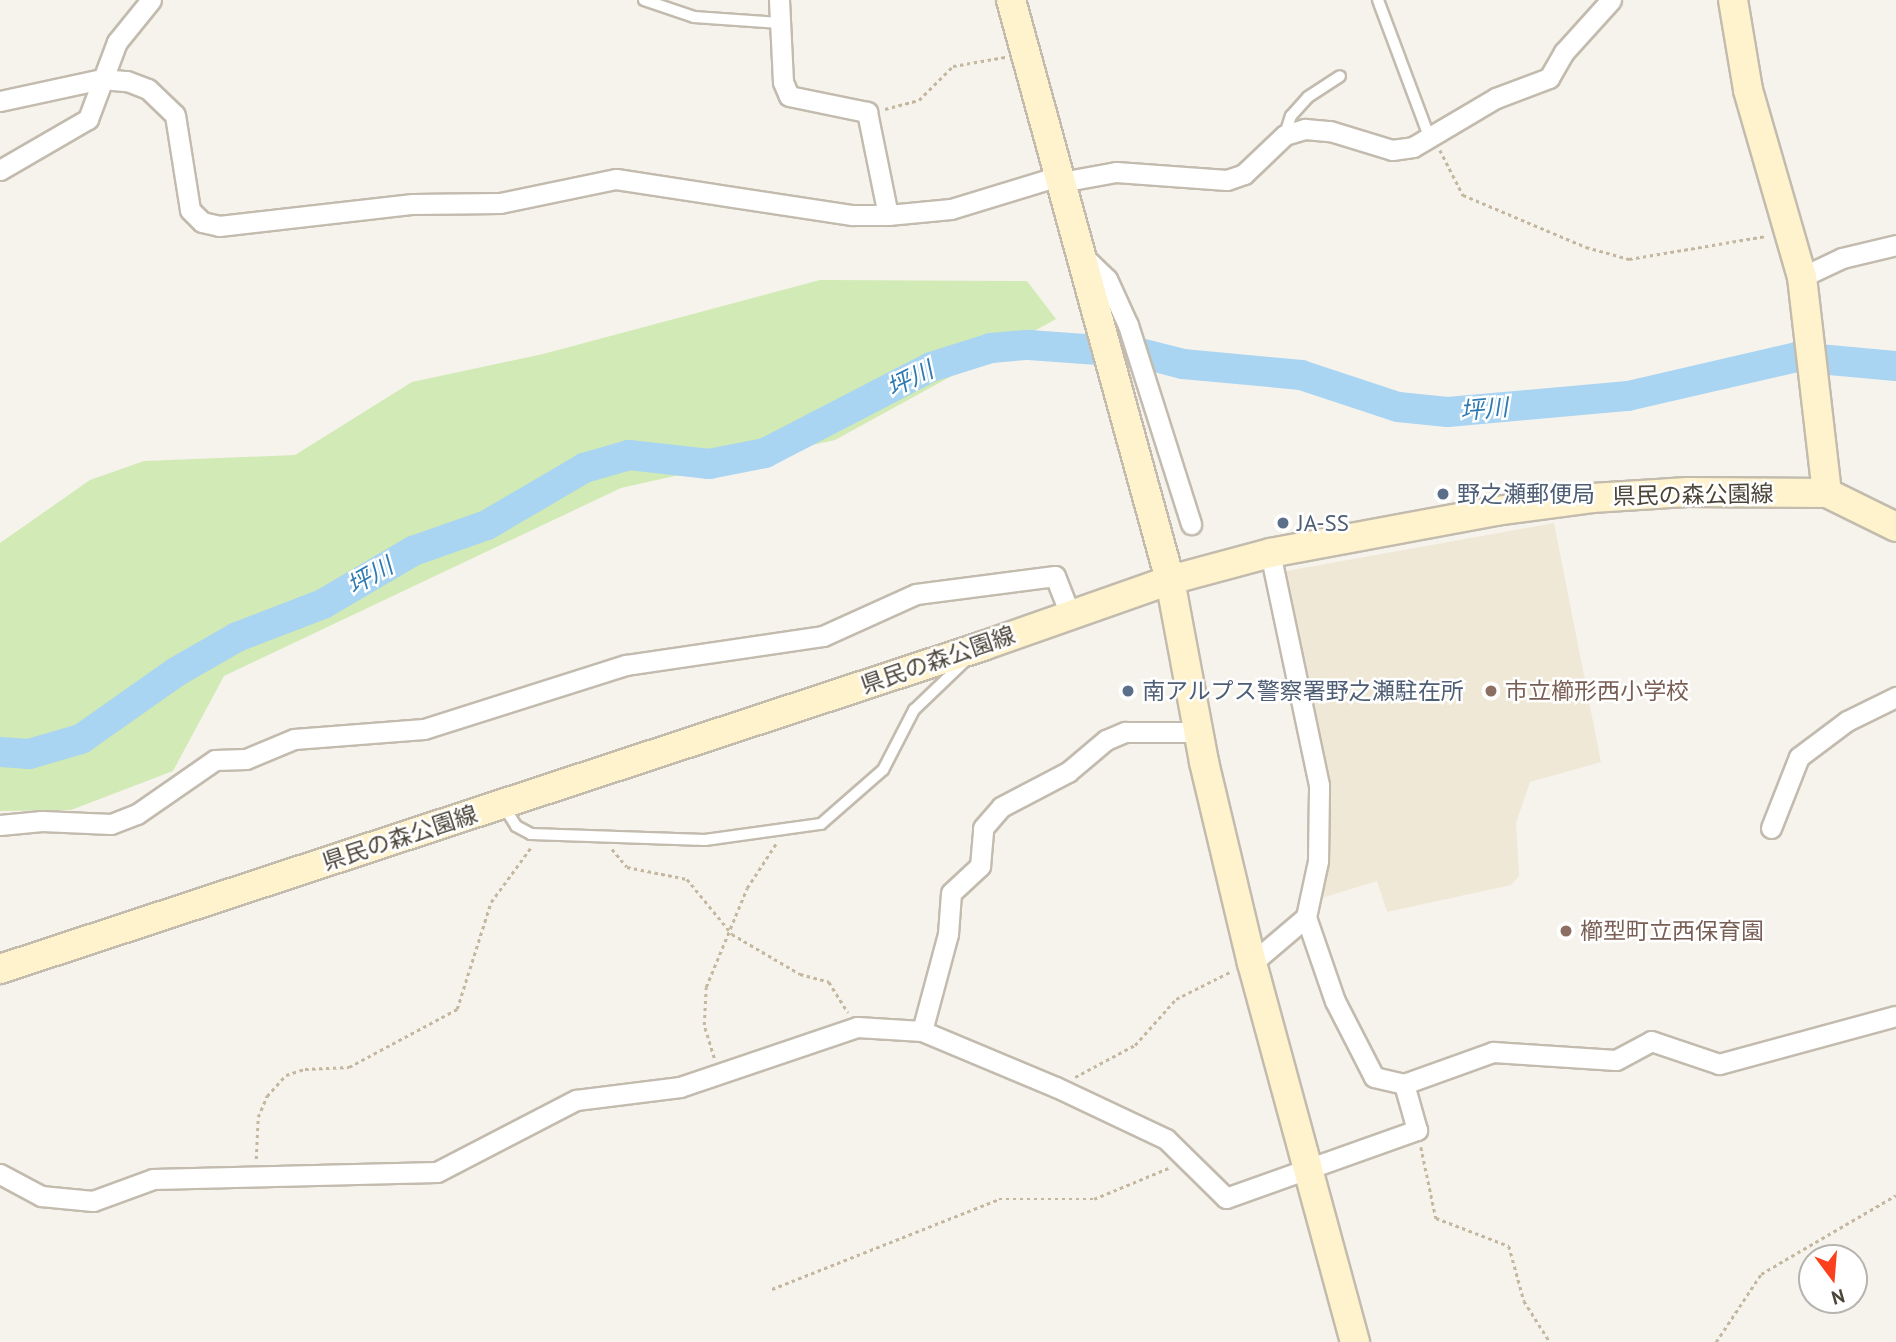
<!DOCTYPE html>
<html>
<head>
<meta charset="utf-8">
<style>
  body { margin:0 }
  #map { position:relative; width:1896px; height:1342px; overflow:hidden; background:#f6f3ec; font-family:"PT Sans","Noto Sans JP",sans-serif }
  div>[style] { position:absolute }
  .education>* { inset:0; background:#efe8d6 }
  .green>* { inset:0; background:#d2eab5 }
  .river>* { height:30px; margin:-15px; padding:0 15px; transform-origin:15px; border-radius:15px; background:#a9d4f2 }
  .path>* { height:2.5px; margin-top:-1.25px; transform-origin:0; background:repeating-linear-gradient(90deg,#c4b79f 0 3.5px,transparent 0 7px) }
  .roads { filter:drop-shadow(2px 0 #c2bbae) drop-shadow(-2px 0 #c2bbae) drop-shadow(0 2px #c2bbae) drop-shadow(0 -2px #c2bbae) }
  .lane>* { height:10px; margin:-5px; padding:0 5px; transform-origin:5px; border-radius:5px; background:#fff }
  .street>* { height:19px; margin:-9.5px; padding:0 9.5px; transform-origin:9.5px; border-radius:9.5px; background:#fff }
  .secondary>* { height:28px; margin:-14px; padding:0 14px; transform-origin:14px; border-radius:14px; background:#fff3cd }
  .dots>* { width:19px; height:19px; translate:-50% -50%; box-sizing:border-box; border:4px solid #fff; border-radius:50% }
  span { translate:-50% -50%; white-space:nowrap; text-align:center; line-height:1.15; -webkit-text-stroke:5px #fff; paint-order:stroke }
  .service-label { font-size:23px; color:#4e5e75 }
  .left { translate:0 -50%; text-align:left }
  .street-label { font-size:23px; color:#4b4439 }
  .education-label { font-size:23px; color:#785e54 }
  .water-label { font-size:24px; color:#2e7ab2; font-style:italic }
  .north { position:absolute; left:1798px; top:1244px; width:70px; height:70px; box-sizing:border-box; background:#fff; border:2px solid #b7b4b0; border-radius:50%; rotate:164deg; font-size:19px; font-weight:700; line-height:28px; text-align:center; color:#4b4439 }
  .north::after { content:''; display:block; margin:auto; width:24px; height:32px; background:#fc3f1d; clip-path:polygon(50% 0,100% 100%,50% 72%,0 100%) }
</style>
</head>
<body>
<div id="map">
  <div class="education">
    <i style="clip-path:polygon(1554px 523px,1601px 762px,1530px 782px,1516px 823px,1519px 876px,1511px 885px,1387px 912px,1377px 881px,1315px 900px,1326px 848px,1281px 572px)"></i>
  </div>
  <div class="green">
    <i style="clip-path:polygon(820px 280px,1027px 281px,1056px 319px,835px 440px,621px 488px,224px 676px,173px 771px,71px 810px,0 811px,0 543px,90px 480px,144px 461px,295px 455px,412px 382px,543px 354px)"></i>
  </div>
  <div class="river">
    <i style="left:0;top:752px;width:29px;rotate:4deg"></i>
    <i style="left:29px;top:754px;width:54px;rotate:-16.1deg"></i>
    <i style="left:81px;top:739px;width:116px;rotate:-35.2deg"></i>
    <i style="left:176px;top:672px;width:70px;rotate:-29.8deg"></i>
    <i style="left:237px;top:637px;width:92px;rotate:-21deg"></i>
    <i style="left:323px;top:604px;width:104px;rotate:-30.5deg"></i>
    <i style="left:413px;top:551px;width:78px;rotate:-19.4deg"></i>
    <i style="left:487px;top:525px;width:113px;rotate:-30.4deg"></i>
    <i style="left:584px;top:468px;width:47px;rotate:-16.1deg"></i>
    <i style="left:629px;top:455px;width:81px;rotate:6.4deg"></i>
    <i style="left:709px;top:464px;width:57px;rotate:-11.1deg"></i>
    <i style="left:765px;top:453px;width:187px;rotate:-27.4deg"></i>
    <i style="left:931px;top:367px;width:63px;rotate:-17.6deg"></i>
    <i style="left:991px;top:348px;width:38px;rotate:-5deg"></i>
    <i style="left:1029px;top:345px;width:111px;rotate:4.1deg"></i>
    <i style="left:1140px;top:353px;width:44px;rotate:14.3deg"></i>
    <i style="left:1183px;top:364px;width:119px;rotate:5.3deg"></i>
    <i style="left:1301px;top:375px;width:102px;rotate:18.3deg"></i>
    <i style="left:1398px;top:407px;width:50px;rotate:5.7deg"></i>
    <i style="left:1448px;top:412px;width:181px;rotate:-5.1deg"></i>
    <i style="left:1628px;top:396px;width:173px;rotate:-13deg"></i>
    <i style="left:1797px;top:357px;width:99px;rotate:5.2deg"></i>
  </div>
  <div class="path">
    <i style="left:885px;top:109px;width:35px;rotate:-15deg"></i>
    <i style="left:919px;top:100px;width:48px;rotate:-45deg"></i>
    <i style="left:953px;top:66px;width:53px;rotate:-9.8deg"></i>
    <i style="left:1440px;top:150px;width:51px;rotate:62.9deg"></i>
    <i style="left:1463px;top:195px;width:134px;rotate:22.9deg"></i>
    <i style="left:1586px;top:247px;width:45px;rotate:15.6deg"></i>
    <i style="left:1629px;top:259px;width:139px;rotate:-9.5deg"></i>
    <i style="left:612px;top:849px;width:23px;rotate:50deg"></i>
    <i style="left:627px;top:867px;width:61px;rotate:11.3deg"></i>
    <i style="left:687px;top:879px;width:71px;rotate:50.7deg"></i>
    <i style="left:732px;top:934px;width:79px;rotate:30.5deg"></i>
    <i style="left:800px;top:974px;width:30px;rotate:15deg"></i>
    <i style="left:829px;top:982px;width:36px;rotate:58deg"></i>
    <i style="left:714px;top:1058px;width:34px;rotate:-107deg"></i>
    <i style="left:704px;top:1025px;width:38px;rotate:-87deg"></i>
    <i style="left:706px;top:987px;width:107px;rotate:-67.5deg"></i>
    <i style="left:747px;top:888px;width:55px;rotate:-56.9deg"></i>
    <i style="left:1075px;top:1077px;width:68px;rotate:-28.1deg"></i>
    <i style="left:1135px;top:1045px;width:62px;rotate:-48.3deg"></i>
    <i style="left:1176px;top:999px;width:63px;rotate:-26.6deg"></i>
    <i style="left:1421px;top:1147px;width:73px;rotate:78.1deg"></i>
    <i style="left:1436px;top:1218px;width:78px;rotate:21deg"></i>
    <i style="left:1509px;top:1246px;width:57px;rotate:74.7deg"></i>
    <i style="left:1524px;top:1301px;width:49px;rotate:57.6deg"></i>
    <i style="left:256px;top:1159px;width:42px;rotate:-87.3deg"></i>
    <i style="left:258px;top:1117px;width:23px;rotate:-67deg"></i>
    <i style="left:267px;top:1096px;width:28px;rotate:-48deg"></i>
    <i style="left:286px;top:1075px;width:20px;rotate:-18deg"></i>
    <i style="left:305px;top:1069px;width:44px;rotate:-2.6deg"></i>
    <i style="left:349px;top:1067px;width:123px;rotate:-28.2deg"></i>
    <i style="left:457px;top:1009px;width:112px;rotate:-72.4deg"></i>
    <i style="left:491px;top:902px;width:69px;rotate:-53.8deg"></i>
    <i style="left:772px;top:1289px;width:244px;rotate:-21.6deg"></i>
    <i style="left:999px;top:1199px;width:95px"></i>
    <i style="left:1094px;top:1199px;width:81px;rotate:-22.5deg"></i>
    <i style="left:1716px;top:1342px;width:82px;rotate:-56.5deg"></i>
    <i style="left:1761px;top:1274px;width:156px;rotate:-30.3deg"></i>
  </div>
  <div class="roads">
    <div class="lane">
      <i style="left:644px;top:0;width:53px;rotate:18.8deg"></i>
      <i style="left:694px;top:17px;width:86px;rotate:4deg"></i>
      <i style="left:1378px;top:0;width:148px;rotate:69.5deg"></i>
      <i style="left:1285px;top:134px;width:19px;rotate:-72deg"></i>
      <i style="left:1291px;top:116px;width:25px;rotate:-48deg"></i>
      <i style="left:1308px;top:97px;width:38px;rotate:-33deg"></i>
      <i style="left:503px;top:805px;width:25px;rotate:58deg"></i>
      <i style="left:516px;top:826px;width:17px;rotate:28deg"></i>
      <i style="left:531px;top:834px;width:174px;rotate:2deg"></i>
      <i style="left:705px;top:840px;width:117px;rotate:-7.9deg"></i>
      <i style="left:821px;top:824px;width:82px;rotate:-41.1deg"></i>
      <i style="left:883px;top:770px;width:68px;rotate:-62.7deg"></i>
      <i style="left:914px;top:710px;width:69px;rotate:-43.8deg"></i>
    </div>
    <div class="street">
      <i style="left:779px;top:0;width:82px;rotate:87.2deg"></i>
      <i style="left:783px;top:82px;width:15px;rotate:67deg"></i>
      <i style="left:789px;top:96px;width:80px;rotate:11.6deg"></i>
      <i style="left:867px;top:112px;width:105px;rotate:78.5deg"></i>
      <i style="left:0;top:101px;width:104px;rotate:-12.2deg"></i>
      <i style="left:102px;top:79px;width:25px;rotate:5deg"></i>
      <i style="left:127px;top:81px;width:22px;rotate:21deg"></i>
      <i style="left:148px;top:89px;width:37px;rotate:44deg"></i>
      <i style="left:175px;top:115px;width:96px;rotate:81deg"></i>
      <i style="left:190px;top:210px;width:17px;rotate:45deg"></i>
      <i style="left:202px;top:222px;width:17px;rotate:13deg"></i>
      <i style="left:219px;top:226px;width:195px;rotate:-6.5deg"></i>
      <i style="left:413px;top:204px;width:87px;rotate:-0.7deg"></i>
      <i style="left:500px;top:203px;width:118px;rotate:-11.7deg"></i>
      <i style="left:616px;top:179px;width:239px;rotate:8.7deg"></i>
      <i style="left:852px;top:215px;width:36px"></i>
      <i style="left:888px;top:215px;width:63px;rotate:-5.4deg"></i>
      <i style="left:951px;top:209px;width:113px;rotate:-17deg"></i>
      <i style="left:0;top:170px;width:102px;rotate:-30.1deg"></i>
      <i style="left:88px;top:119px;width:82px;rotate:-69.4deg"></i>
      <i style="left:117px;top:42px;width:54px;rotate:-51deg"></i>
      <i style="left:1061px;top:182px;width:56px;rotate:-10.3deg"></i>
      <i style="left:1116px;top:172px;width:111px;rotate:4.1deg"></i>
      <i style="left:1227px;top:180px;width:18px;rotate:-19deg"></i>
      <i style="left:1244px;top:174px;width:57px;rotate:-43.6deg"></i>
      <i style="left:1285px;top:135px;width:21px;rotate:-17deg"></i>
      <i style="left:1305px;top:129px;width:25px;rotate:5deg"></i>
      <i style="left:1330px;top:131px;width:65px;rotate:17deg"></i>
      <i style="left:1392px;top:150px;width:21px;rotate:-8deg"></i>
      <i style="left:1413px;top:147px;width:96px;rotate:-30.6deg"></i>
      <i style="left:1496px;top:98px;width:57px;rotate:-20.7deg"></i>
      <i style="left:1549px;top:78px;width:30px;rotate:-60deg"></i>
      <i style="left:1564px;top:52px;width:70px;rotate:-47.9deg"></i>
      <i style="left:1081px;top:254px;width:36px;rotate:44deg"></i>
      <i style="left:1107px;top:279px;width:51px;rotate:65.5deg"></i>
      <i style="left:1128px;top:325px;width:209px;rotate:72.4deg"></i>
      <i style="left:1802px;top:277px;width:44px;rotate:-25.4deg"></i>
      <i style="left:1842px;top:258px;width:56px;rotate:-13.5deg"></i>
      <i style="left:0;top:825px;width:42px;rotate:-5.4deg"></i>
      <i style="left:42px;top:821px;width:69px;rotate:2.5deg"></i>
      <i style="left:111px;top:824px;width:28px;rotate:-21deg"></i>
      <i style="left:137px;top:814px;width:95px;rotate:-34.7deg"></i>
      <i style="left:215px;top:760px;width:31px;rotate:-2deg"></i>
      <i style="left:246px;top:759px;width:52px;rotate:-22.6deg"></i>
      <i style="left:294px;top:739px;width:130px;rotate:-4.4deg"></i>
      <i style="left:424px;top:729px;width:212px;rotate:-17.6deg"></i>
      <i style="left:626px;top:665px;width:199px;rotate:-8.4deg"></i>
      <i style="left:823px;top:636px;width:102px;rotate:-24.3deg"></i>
      <i style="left:916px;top:594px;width:140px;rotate:-7.4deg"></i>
      <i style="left:1055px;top:576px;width:41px;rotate:68.5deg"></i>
      <i style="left:1771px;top:828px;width:76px;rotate:-68.5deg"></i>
      <i style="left:1799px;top:757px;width:60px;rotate:-36.9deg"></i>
      <i style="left:1847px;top:721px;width:55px;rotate:-26.1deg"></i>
      <i style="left:1306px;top:917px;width:89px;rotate:71deg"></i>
      <i style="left:1335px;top:1001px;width:85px;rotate:62.8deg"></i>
      <i style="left:1374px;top:1077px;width:31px;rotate:13deg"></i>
      <i style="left:1404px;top:1084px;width:95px;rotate:-19.8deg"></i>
      <i style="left:1493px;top:1052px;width:123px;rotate:3.7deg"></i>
      <i style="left:1616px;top:1060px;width:40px;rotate:-28deg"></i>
      <i style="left:1651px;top:1041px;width:72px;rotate:18.7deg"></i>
      <i style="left:1719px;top:1064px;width:183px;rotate:-15.2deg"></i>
      <i style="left:1252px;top:963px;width:71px;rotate:-40.4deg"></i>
      <i style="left:1306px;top:917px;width:57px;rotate:-77.9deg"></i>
      <i style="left:1318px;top:861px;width:76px;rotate:-89.2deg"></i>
      <i style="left:1319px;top:785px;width:237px;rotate:-101.9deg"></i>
      <i style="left:922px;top:1031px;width:100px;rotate:-75deg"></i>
      <i style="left:948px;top:934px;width:41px;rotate:-85.8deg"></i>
      <i style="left:951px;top:893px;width:40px;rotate:-43deg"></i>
      <i style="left:980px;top:866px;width:38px;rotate:-85deg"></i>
      <i style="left:983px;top:828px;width:28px;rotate:-49deg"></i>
      <i style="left:1001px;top:807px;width:76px;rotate:-27.6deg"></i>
      <i style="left:1068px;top:772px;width:50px;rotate:-40.1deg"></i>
      <i style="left:1106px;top:740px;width:21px;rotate:-23deg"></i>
      <i style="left:1125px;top:732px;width:73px"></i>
      <i style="left:0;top:1174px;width:47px;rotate:28.2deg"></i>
      <i style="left:41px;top:1196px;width:52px;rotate:5.5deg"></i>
      <i style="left:93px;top:1201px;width:64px;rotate:-20.1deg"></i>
      <i style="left:153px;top:1179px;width:284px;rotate:-1.4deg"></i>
      <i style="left:437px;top:1172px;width:157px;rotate:-27.4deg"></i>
      <i style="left:576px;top:1100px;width:105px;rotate:-7.1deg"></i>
      <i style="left:680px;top:1087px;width:187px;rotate:-18.7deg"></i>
      <i style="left:857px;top:1027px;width:65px;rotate:3.5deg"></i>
      <i style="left:922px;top:1031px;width:145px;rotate:22.7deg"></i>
      <i style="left:1056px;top:1087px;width:122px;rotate:25.3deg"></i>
      <i style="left:1166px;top:1139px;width:84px;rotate:44.5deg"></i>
      <i style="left:1226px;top:1198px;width:203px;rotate:-19.6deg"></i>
      <i style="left:1417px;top:1130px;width:48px;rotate:-105.8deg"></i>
    </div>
    <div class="secondary">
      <i style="left:1011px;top:0;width:601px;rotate:74.67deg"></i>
      <i style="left:1170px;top:580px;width:185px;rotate:79.4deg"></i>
      <i style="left:1204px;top:762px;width:207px;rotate:76.6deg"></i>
      <i style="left:1252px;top:963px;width:393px;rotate:74.8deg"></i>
      <i style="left:1733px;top:0;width:91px;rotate:80.5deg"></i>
      <i style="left:1748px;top:90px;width:195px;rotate:73.9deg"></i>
      <i style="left:1802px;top:277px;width:217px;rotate:83.4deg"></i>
      <i style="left:0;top:969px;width:1035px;rotate:-18.19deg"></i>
      <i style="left:983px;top:646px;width:198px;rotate:-19.4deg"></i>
      <i style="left:1170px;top:580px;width:104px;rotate:-15.1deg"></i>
      <i style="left:1270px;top:553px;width:230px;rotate:-10.5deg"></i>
      <i style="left:1496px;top:511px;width:97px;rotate:-7.7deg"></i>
      <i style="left:1592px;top:498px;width:96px;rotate:-3.6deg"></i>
      <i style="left:1688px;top:492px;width:139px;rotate:0.4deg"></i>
      <i style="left:1827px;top:493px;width:77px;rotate:26.2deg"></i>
    </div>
  </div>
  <div class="dots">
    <i style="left:1443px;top:494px;background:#5c6f8a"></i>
    <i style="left:1283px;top:523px;background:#5c6f8a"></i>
    <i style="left:1128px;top:691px;background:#5c6f8a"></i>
    <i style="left:1491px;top:691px;background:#8d6e63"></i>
    <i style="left:1566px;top:931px;background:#8d6e63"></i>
  </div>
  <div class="service-label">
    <span class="left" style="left:1457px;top:494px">野之瀬郵便局</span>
    <span class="left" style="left:1297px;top:523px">JA-SS</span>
    <span class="left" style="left:1142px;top:691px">南アルプス警察署野之瀬駐在所</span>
  </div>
  <div class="street-label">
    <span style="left:1693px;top:495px;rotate:-1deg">県民の森公園線</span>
    <span style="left:938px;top:660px;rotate:-19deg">県民の森公園線</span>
    <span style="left:400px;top:838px;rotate:-18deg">県民の森公園線</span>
  </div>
  <div class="education-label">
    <span class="left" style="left:1505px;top:691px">市立櫛形西小学校</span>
    <span class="left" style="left:1580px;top:931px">櫛型町立西保育園</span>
  </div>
  <div class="water-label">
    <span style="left:910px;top:379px;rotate:-26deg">坪川</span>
    <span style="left:1484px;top:409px;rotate:-5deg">坪川</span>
    <span style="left:370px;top:576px;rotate:-30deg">坪川</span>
  </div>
  <div class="north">N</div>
</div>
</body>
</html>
